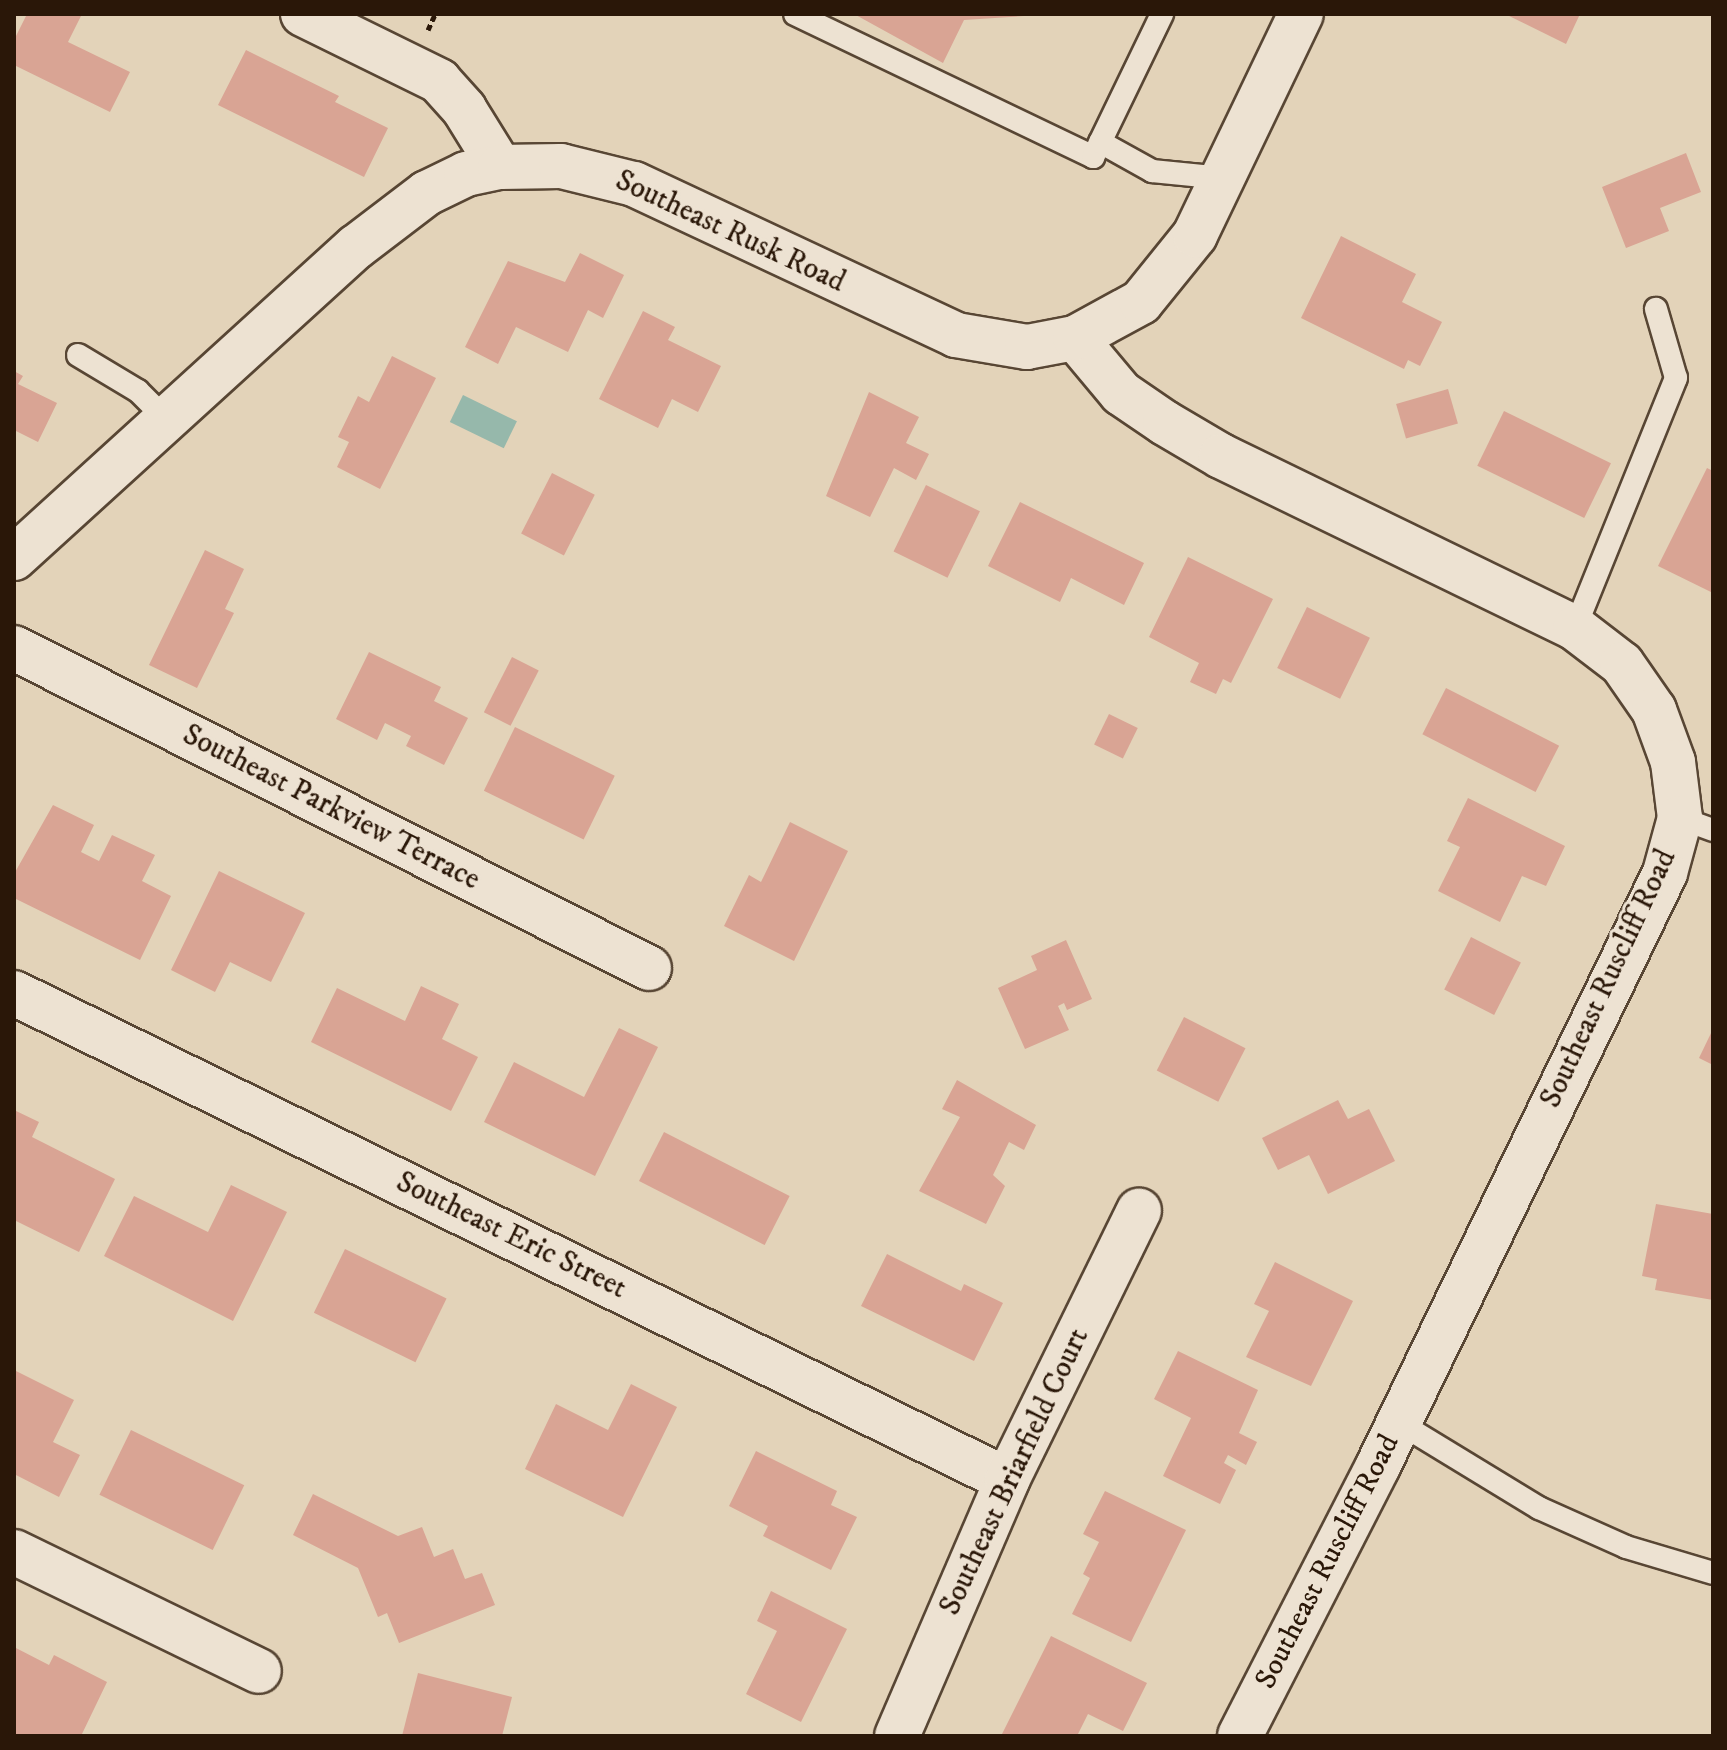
<!DOCTYPE html>
<html>
<head>
<meta charset="utf-8">
<style>
  body { margin:0 }
  #map { position:relative; width:1727px; height:1750px; overflow:hidden; background:#e3d3b9; font-family:"IM FELL DW Pica",serif }
  div>[style] { position:absolute }
  .water>* { inset:0; background:#96b8ab; transform-origin:0 0 }
  .building>* { inset:0; background:#d9a494; transform-origin:0 0 }
  .path>* { height:5px; margin-top:-2.5px; transform-origin:0; background:repeating-linear-gradient(90deg,#2a1708 0 6px,transparent 0 10px) }
  .roads { filter:drop-shadow(2px 0 #584634) drop-shadow(-2px 0 #584634) drop-shadow(0 2px #584634) drop-shadow(0 -2px #584634) }
  .lane>* { height:22px; margin:-11px; padding:0 11px; transform-origin:11px; border-radius:11px; background:#ede2d2 }
  .street>* { height:44px; margin:-22px; padding:0 22px; transform-origin:22px; border-radius:22px; background:#ede2d2 }
  .secondary>* { height:44px; margin:-22px; padding:0 22px; transform-origin:22px; border-radius:22px; background:#ede2d2 }
  span { translate:-50% -50%; white-space:nowrap; text-align:center; line-height:1.15; -webkit-text-stroke:6px #ede2d2; paint-order:stroke }
  .street-label { font-size:30px; color:#2a1708 }
  .frame { position:absolute; inset:0; border:16px solid #2a1708; pointer-events:none }
</style>
</head>
<body>
<div id="map">
  <div class="water">
    <i style="left:463px;top:395px;width:60px;height:30px;rotate:26deg"></i>
  </div>
  <div class="building">
    <i style="clip-path:polygon(27px 14px,82px 14px,68px 42px,130px 72px,110px 112px,14px 65px,14px 40px)"></i>
    <i style="clip-path:polygon(854px 14px,1024px 14px,1024px 16px,964px 20px,943px 63px)"></i>
    <i style="clip-path:polygon(1505px 14px,1580px 14px,1566px 44px)"></i>
    <i style="clip-path:polygon(246px 50px,339px 96px,335px 102px,388px 128px,364px 177px,218px 105px)"></i>
    <i style="clip-path:polygon(1686px 153px,1701px 192px,1660px 208px,1669px 231px,1626px 248px,1602px 187px)"></i>
    <i style="clip-path:polygon(1341px 236px,1416px 274px,1402px 302px,1442px 322px,1420px 366px,1408px 360px,1404px 369px,1301px 318px)"></i>
    <i style="clip-path:polygon(580px 253px,624px 275px,603px 318px,588px 310px,568px 352px,516px 327px,498px 364px,465px 347px,508px 261px,565px 282px)"></i>
    <i style="clip-path:polygon(643px 311px,675px 327px,668px 340px,721px 366px,698px 412px,672px 399px,658px 428px,599px 399px)"></i>
    <i style="clip-path:polygon(392px 356px,436px 378px,380px 489px,337px 467px,349px 442px,338px 437px,358px 396px,369px 402px)"></i>
    <i style="clip-path:polygon(14px 371px,23px 376px,18px 384px,57px 403px,38px 442px,14px 430px)"></i>
    <i style="left:1448px;top:389px;width:36px;height:54px;rotate:74deg"></i>
    <i style="clip-path:polygon(869px 392px,919px 417px,906px 443px,929px 454px,916px 480px,894px 468px,870px 517px,826px 496px)"></i>
    <i style="left:1504px;top:411px;width:119px;height:61px;rotate:26deg"></i>
    <i style="clip-path:polygon(1707px 468px,1713px 471px,1713px 593px,1658px 566px)"></i>
    <i style="left:552px;top:473px;width:48px;height:68px;rotate:27deg"></i>
    <i style="left:926px;top:485px;width:60px;height:74px;rotate:26deg"></i>
    <i style="clip-path:polygon(1020px 502px,1144px 563px,1124px 605px,1071px 578px,1060px 602px,988px 566px)"></i>
    <i style="clip-path:polygon(205px 550px,244px 569px,225px 609px,234px 613px,197px 688px,149px 665px)"></i>
    <i style="clip-path:polygon(1188px 557px,1273px 599px,1231px 683px,1223px 679px,1216px 694px,1190px 682px,1199px 663px,1149px 637px)"></i>
    <i style="left:1307px;top:607px;width:70px;height:68px;rotate:26deg"></i>
    <i style="clip-path:polygon(369px 652px,441px 687px,434px 701px,468px 718px,444px 765px,406px 746px,411px 736px,385px 723px,377px 740px,336px 719px)"></i>
    <i style="left:512px;top:657px;width:30px;height:62px;rotate:27deg"></i>
    <i style="left:1446px;top:688px;width:127px;height:52px;rotate:27deg"></i>
    <i style="left:1109px;top:714px;width:32px;height:34px;rotate:26deg"></i>
    <i style="left:515px;top:727px;width:111px;height:71px;rotate:26deg"></i>
    <i style="clip-path:polygon(1468px 798px,1565px 846px,1546px 886px,1522px 876px,1500px 922px,1438px 891px,1460px 847px,1447px 841px)"></i>
    <i style="clip-path:polygon(53px 805px,94px 825px,81px 852px,99px 861px,112px 835px,155px 855px,142px 881px,171px 896px,140px 960px,14px 898px,14px 874px)"></i>
    <i style="clip-path:polygon(790px 822px,848px 851px,794px 961px,724px 926px,749px 875px,761px 882px)"></i>
    <i style="clip-path:polygon(219px 871px,305px 913px,271px 982px,230px 962px,215px 992px,171px 970px)"></i>
    <i style="left:1471px;top:937px;width:56px;height:59px;rotate:27deg"></i>
    <i style="clip-path:polygon(1066px 940px,1092px 999px,1067px 1010px,1064px 1003px,1058px 1006px,1069px 1030px,1025px 1049px,998px 988px,1037px 970px,1031px 956px)"></i>
    <i style="clip-path:polygon(421px 986px,459px 1004px,442px 1039px,478px 1057px,451px 1111px,311px 1042px,337px 988px,405px 1021px)"></i>
    <i style="left:1184px;top:1017px;width:69px;height:60px;rotate:27deg"></i>
    <i style="clip-path:polygon(619px 1028px,658px 1047px,595px 1176px,484px 1122px,514px 1062px,584px 1097px)"></i>
    <i style="clip-path:polygon(1713px 1029px,1713px 1065px,1699px 1058px)"></i>
    <i style="clip-path:polygon(957px 1080px,1036px 1125px,1024px 1150px,1009px 1142px,993px 1175px,1005px 1186px,986px 1224px,919px 1191px,960px 1117px,942px 1109px)"></i>
    <i style="clip-path:polygon(1338px 1100px,1348px 1119px,1369px 1109px,1395px 1161px,1328px 1194px,1309px 1155px,1278px 1170px,1262px 1138px)"></i>
    <i style="clip-path:polygon(14px 1110px,39px 1122px,32px 1137px,115px 1179px,79px 1252px,14px 1220px)"></i>
    <i style="left:664px;top:1132px;width:141px;height:55px;rotate:27deg"></i>
    <i style="clip-path:polygon(231px 1185px,287px 1212px,233px 1321px,104px 1256px,134px 1196px,208px 1232px)"></i>
    <i style="clip-path:polygon(1656px 1204px,1713px 1214px,1713px 1300px,1655px 1290px,1657px 1279px,1642px 1276px)"></i>
    <i style="left:345px;top:1249px;width:113px;height:71px;rotate:26deg"></i>
    <i style="clip-path:polygon(887px 1254px,961px 1291px,964px 1284px,1003px 1303px,974px 1361px,861px 1306px)"></i>
    <i style="clip-path:polygon(1275px 1262px,1353px 1301px,1311px 1386px,1246px 1357px,1269px 1311px,1254px 1304px)"></i>
    <i style="clip-path:polygon(1178px 1351px,1258px 1390px,1239px 1433px,1257px 1442px,1246px 1465px,1228px 1455px,1224px 1463px,1236px 1470px,1220px 1504px,1163px 1476px,1191px 1418px,1154px 1399px)"></i>
    <i style="clip-path:polygon(14px 1370px,74px 1400px,53px 1442px,80px 1455px,59px 1497px,14px 1474px)"></i>
    <i style="clip-path:polygon(631px 1384px,677px 1407px,623px 1517px,525px 1469px,556px 1404px,608px 1430px)"></i>
    <i style="left:131px;top:1430px;width:126px;height:72px;rotate:26deg"></i>
    <i style="clip-path:polygon(756px 1451px,837px 1491px,831px 1505px,857px 1517px,831px 1570px,763px 1536px,768px 1526px,729px 1506px)"></i>
    <i style="clip-path:polygon(1105px 1491px,1186px 1530px,1131px 1642px,1072px 1614px,1090px 1578px,1083px 1574px,1099px 1542px,1083px 1534px)"></i>
    <i style="clip-path:polygon(313px 1494px,398px 1536px,422px 1527px,434px 1557px,453px 1549px,465px 1579px,482px 1573px,495px 1605px,399px 1643px,387px 1613px,378px 1617px,358px 1568px,293px 1535px)"></i>
    <i style="clip-path:polygon(771px 1591px,847px 1629px,801px 1722px,746px 1694px,777px 1631px,757px 1621px)"></i>
    <i style="clip-path:polygon(1051px 1636px,1147px 1683px,1123px 1731px,1088px 1714px,1077px 1736px,1001px 1736px)"></i>
    <i style="clip-path:polygon(14px 1647px,49px 1665px,54px 1655px,107px 1682px,81px 1736px,14px 1736px)"></i>
    <i style="clip-path:polygon(418px 1673px,512px 1697px,502px 1736px,402px 1736px)"></i>
  </div>
  <div class="path">
    <i style="left:428px;top:30px;width:17px;rotate:-66deg"></i>
  </div>
  <div class="roads">
    <div class="lane">
      <i style="left:795px;top:14px;width:331px;rotate:25.6deg"></i>
      <i style="left:1093px;top:157px;width:159px;rotate:-64.2deg"></i>
      <i style="left:1100px;top:142px;width:60px;rotate:29.1deg"></i>
      <i style="left:1152px;top:171px;width:71px;rotate:5.6deg"></i>
      <i style="left:78px;top:355px;width:70px;rotate:31deg"></i>
      <i style="left:138px;top:391px;width:40px;rotate:45deg"></i>
      <i style="left:1575px;top:628px;width:270px;rotate:-68deg"></i>
      <i style="left:1676px;top:378px;width:72px;rotate:-106.2deg"></i>
      <i style="left:1680px;top:818px;width:35px;rotate:20deg"></i>
      <i style="left:1398px;top:1422px;width:165px;rotate:31.4deg"></i>
      <i style="left:1539px;top:1508px;width:95px;rotate:24.1deg"></i>
      <i style="left:1626px;top:1547px;width:91px;rotate:16.6deg"></i>
    </div>
    <div class="street">
      <i style="left:303px;top:14px;width:152px;rotate:26.2deg"></i>
      <i style="left:439px;top:81px;width:38px;rotate:48deg"></i>
      <i style="left:464px;top:109px;width:68px;rotate:58.2deg"></i>
      <i style="left:1075px;top:338px;width:72px;rotate:50.1deg"></i>
      <i style="left:1121px;top:393px;width:53px;rotate:34.3deg"></i>
      <i style="left:1165px;top:423px;width:65px;rotate:30.5deg"></i>
      <i style="left:1221px;top:456px;width:394px;rotate:25.9deg"></i>
      <i style="left:1575px;top:628px;width:59px;rotate:37.5deg"></i>
      <i style="left:1622px;top:664px;width:56px;rotate:55.2deg"></i>
      <i style="left:1654px;top:710px;width:55px;rotate:69.9deg"></i>
      <i style="left:1673px;top:762px;width:56px;rotate:82.9deg"></i>
      <i style="left:1680px;top:818px;width:57px;rotate:105.3deg"></i>
      <i style="left:1665px;top:873px;width:659px;rotate:115.83deg"></i>
      <i style="left:1378px;top:1466px;width:303px;rotate:117.1deg"></i>
      <i style="left:14px;top:648px;width:711px;rotate:26.75deg"></i>
      <i style="left:14px;top:993px;width:1106px;rotate:26.12deg"></i>
      <i style="left:14px;top:1552px;width:272px;rotate:25.9deg"></i>
      <i style="left:897px;top:1736px;width:279px;rotate:-66.7deg"></i>
      <i style="left:1007px;top:1480px;width:300px;rotate:-63.9deg"></i>
    </div>
    <div class="secondary">
      <i style="left:14px;top:558px;width:462px;rotate:-42.3deg"></i>
      <i style="left:356px;top:247px;width:89px;rotate:-37.3deg"></i>
      <i style="left:427px;top:193px;width:43px;rotate:-26deg"></i>
      <i style="left:466px;top:174px;width:35px;rotate:-12deg"></i>
      <i style="left:500px;top:167px;width:61px;rotate:-0.9deg"></i>
      <i style="left:561px;top:166px;width:75px;rotate:13.9deg"></i>
      <i style="left:634px;top:184px;width:356px;rotate:25.1deg"></i>
      <i style="left:956px;top:335px;width:72px;rotate:9.6deg"></i>
      <i style="left:1027px;top:347px;width:49px;rotate:-10.6deg"></i>
      <i style="left:1075px;top:338px;width:75px;rotate:-28.6deg"></i>
      <i style="left:1141px;top:302px;width:86px;rotate:-51.1deg"></i>
      <i style="left:1195px;top:235px;width:245px;rotate:-64.4deg"></i>
    </div>
  </div>
  <div class="street-label">
    <span style="left:730px;top:232px;rotate:25deg">Southeast Rusk Road</span>
    <span style="left:331px;top:808px;rotate:27deg">Southeast Parkview Terrace</span>
    <span style="left:1609px;top:979px;rotate:-65deg">Southeast Ruscliff Road</span>
    <span style="left:511px;top:1236px;rotate:26deg">Southeast Eric Street</span>
    <span style="left:1015px;top:1472px;rotate:-65deg">Southeast Briarfield Court</span>
    <span style="left:1328px;top:1562px;rotate:-63deg">Southeast Ruscliff Road</span>
  </div>
  <div class="frame"></div>
</div>
</body>
</html>
